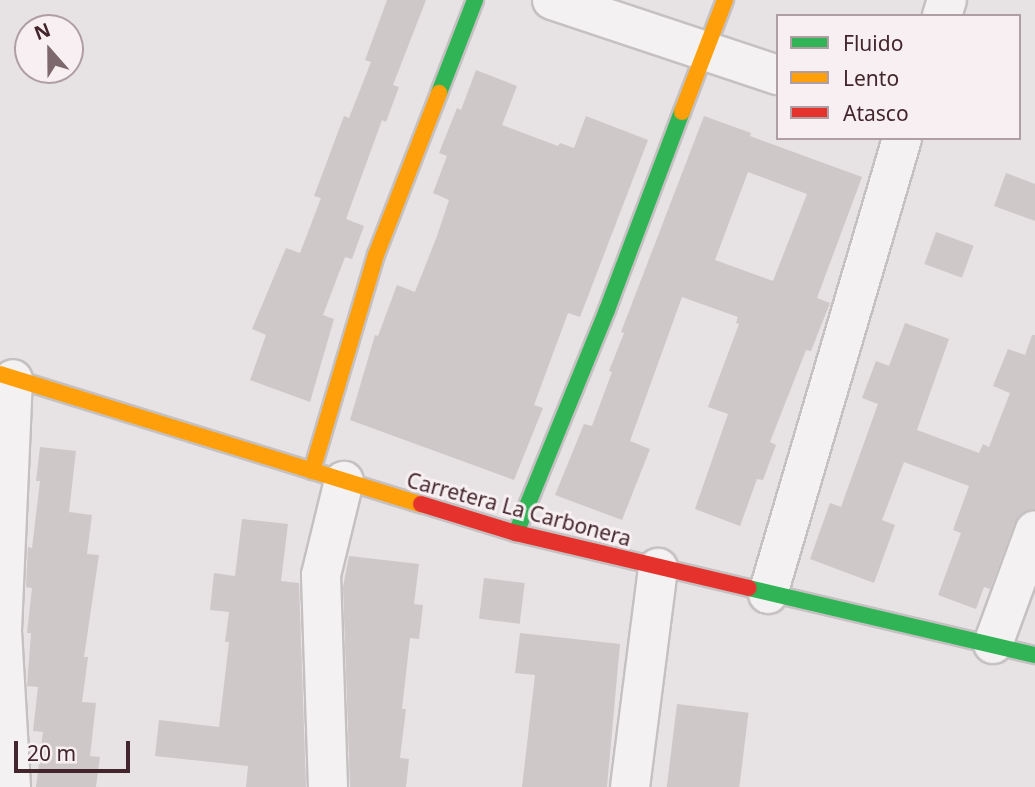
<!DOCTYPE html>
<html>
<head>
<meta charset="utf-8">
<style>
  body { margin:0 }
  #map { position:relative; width:1035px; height:787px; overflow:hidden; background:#e7e2e3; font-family:"Noto Sans",sans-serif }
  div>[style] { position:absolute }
  .building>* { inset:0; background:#cec8c9; transform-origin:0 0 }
  .roads { filter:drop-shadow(2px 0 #c5c0c1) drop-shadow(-2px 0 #c5c0c1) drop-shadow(0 2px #c5c0c1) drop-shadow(0 -2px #c5c0c1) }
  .street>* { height:38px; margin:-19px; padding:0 19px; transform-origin:19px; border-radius:19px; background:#f4f1f2 }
  .fast>* { height:16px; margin:-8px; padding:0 8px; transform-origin:8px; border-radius:8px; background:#30b455 }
  .slow>* { height:16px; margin:-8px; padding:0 8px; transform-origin:8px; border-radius:8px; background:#ff9f0a }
  .jam>* { height:16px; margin:-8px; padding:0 8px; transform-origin:8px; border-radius:8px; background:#e5322d }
  span { translate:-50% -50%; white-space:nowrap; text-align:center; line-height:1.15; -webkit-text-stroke:6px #f7eff1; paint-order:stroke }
  .street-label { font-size:21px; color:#43262d }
  .legend { position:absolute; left:776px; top:14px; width:245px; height:126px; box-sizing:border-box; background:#f7eff1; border:2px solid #af9fa3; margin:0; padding:9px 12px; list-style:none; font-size:21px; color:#43262d }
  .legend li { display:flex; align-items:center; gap:14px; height:35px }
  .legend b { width:35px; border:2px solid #af9fa3 }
  .north { position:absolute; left:14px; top:14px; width:70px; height:70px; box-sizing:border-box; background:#f7eff1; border:2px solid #af9fa3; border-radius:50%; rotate:339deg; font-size:19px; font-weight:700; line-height:28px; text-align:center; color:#43262d }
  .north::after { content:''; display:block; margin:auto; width:24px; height:32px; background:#7c686d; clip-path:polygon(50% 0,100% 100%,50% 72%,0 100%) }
  .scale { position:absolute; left:14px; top:741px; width:116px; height:32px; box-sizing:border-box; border:4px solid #43262d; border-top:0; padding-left:9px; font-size:21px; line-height:24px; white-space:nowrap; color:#43262d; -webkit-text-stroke:5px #f7eff1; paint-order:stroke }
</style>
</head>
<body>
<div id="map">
  <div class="building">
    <i style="clip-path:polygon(387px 0,426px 0,393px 85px,399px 87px,386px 122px,382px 120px,346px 219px,364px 226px,352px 259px,345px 257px,323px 315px,334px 319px,310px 402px,250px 380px,266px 335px,252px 329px,286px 248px,300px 253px,321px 198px,314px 196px,344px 116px,349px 118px,371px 62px,365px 60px)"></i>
    <i style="clip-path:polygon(476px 70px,517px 86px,502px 125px,558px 146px,560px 143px,574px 148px,586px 116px,648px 140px,580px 317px,568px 313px,534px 405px,543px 408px,514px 480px,350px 420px,375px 335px,378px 336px,397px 285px,415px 292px,437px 236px,449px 200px,433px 193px,447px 156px,439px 153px,457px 108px,461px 110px)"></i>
    <i style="clip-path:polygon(evenodd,704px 116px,751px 133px,750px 136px,862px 177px,817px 298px,830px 303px,811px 351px,806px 350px,770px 442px,776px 445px,763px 480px,757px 479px,740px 526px,695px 509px,728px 414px,708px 407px,739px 324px,736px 323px,738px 317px,682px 297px,630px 441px,650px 449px,622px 520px,555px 495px,584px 424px,592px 426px,612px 372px,609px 371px,624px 333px,621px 332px,704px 116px,748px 172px,807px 194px,773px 281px,715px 260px,748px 172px)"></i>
    <i style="clip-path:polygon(1006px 173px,1035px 184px,1035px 221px,994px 206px)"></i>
    <i style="left:936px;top:232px;width:40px;height:34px;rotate:20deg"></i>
    <i style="clip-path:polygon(905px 323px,949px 339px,917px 430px,979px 453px,983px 444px,989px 447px,1010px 393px,993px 386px,1008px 349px,1025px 355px,1032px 335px,1035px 335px,1035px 509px,1022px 513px,1015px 522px,990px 589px,984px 587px,976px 609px,938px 595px,961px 533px,953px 530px,969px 486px,904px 462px,882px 520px,895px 525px,874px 583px,810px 559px,830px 503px,841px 507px,878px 404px,862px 398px,876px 361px,889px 366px)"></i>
    <i style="clip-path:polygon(40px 447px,76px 451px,69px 512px,92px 515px,87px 554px,99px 555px,84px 657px,88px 657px,82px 702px,96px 703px,90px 756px,100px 757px,96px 787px,36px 787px,43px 732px,33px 731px,38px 687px,27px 686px,31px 633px,27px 633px,32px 588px,26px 587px,28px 547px,32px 548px,40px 481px,36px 481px)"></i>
    <i style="clip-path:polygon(242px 519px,288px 524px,281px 581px,299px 583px,306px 787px,246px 787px,248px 766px,155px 756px,159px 720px,219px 727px,229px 642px,225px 642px,229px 612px,210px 610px,214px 573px,235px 576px)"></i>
    <i style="clip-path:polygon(349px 556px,419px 564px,414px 604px,423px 605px,419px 639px,410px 638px,402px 709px,406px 709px,400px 758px,409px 759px,406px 787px,350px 787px,343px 587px)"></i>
    <i style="left:484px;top:578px;width:41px;height:41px;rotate:7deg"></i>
    <i style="clip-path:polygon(520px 633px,620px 644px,607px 787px,522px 787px,535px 675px,515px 673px)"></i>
    <i style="left:677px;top:704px;width:72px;height:84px;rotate:7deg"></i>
  </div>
  <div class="roads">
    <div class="street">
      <i style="left:552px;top:0;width:238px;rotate:18.4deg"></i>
      <i style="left:942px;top:16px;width:17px;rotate:-73deg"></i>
      <i style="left:768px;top:594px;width:475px;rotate:-73.6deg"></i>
      <i style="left:993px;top:644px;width:121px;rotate:-69.8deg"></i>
      <i style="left:11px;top:787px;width:157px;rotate:-93.3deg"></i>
      <i style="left:2px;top:630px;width:251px;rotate:-87.5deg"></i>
      <i style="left:328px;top:787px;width:212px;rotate:-91.9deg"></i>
      <i style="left:321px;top:575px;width:97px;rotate:-76.3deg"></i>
      <i style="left:630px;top:787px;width:221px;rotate:-82.7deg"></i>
    </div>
    <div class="fast">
      <i style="left:439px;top:93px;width:100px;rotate:-68.8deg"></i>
      <i style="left:516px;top:533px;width:241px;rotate:-67.8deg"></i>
      <i style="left:607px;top:310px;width:212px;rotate:-69.3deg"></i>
      <i style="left:749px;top:588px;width:294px;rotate:13.2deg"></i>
    </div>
    <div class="slow">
      <i style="left:682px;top:112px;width:120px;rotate:-69deg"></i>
      <i style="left:0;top:374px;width:441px;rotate:17.2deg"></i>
      <i style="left:312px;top:471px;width:225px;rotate:-73.5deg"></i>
      <i style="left:376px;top:255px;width:174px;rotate:-68.7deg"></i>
    </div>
    <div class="jam">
      <i style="left:421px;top:504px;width:99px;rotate:17deg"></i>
      <i style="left:516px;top:533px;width:239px;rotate:13.3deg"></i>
    </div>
  </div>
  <div class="street-label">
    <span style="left:519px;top:509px;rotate:15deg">Carretera La Carbonera</span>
  </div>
  <ul class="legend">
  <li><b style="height:9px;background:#30b455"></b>Fluido</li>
  <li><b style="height:9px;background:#ff9f0a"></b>Lento</li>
  <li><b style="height:9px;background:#e5322d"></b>Atasco</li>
  </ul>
  <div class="north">N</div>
  <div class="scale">20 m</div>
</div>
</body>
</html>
